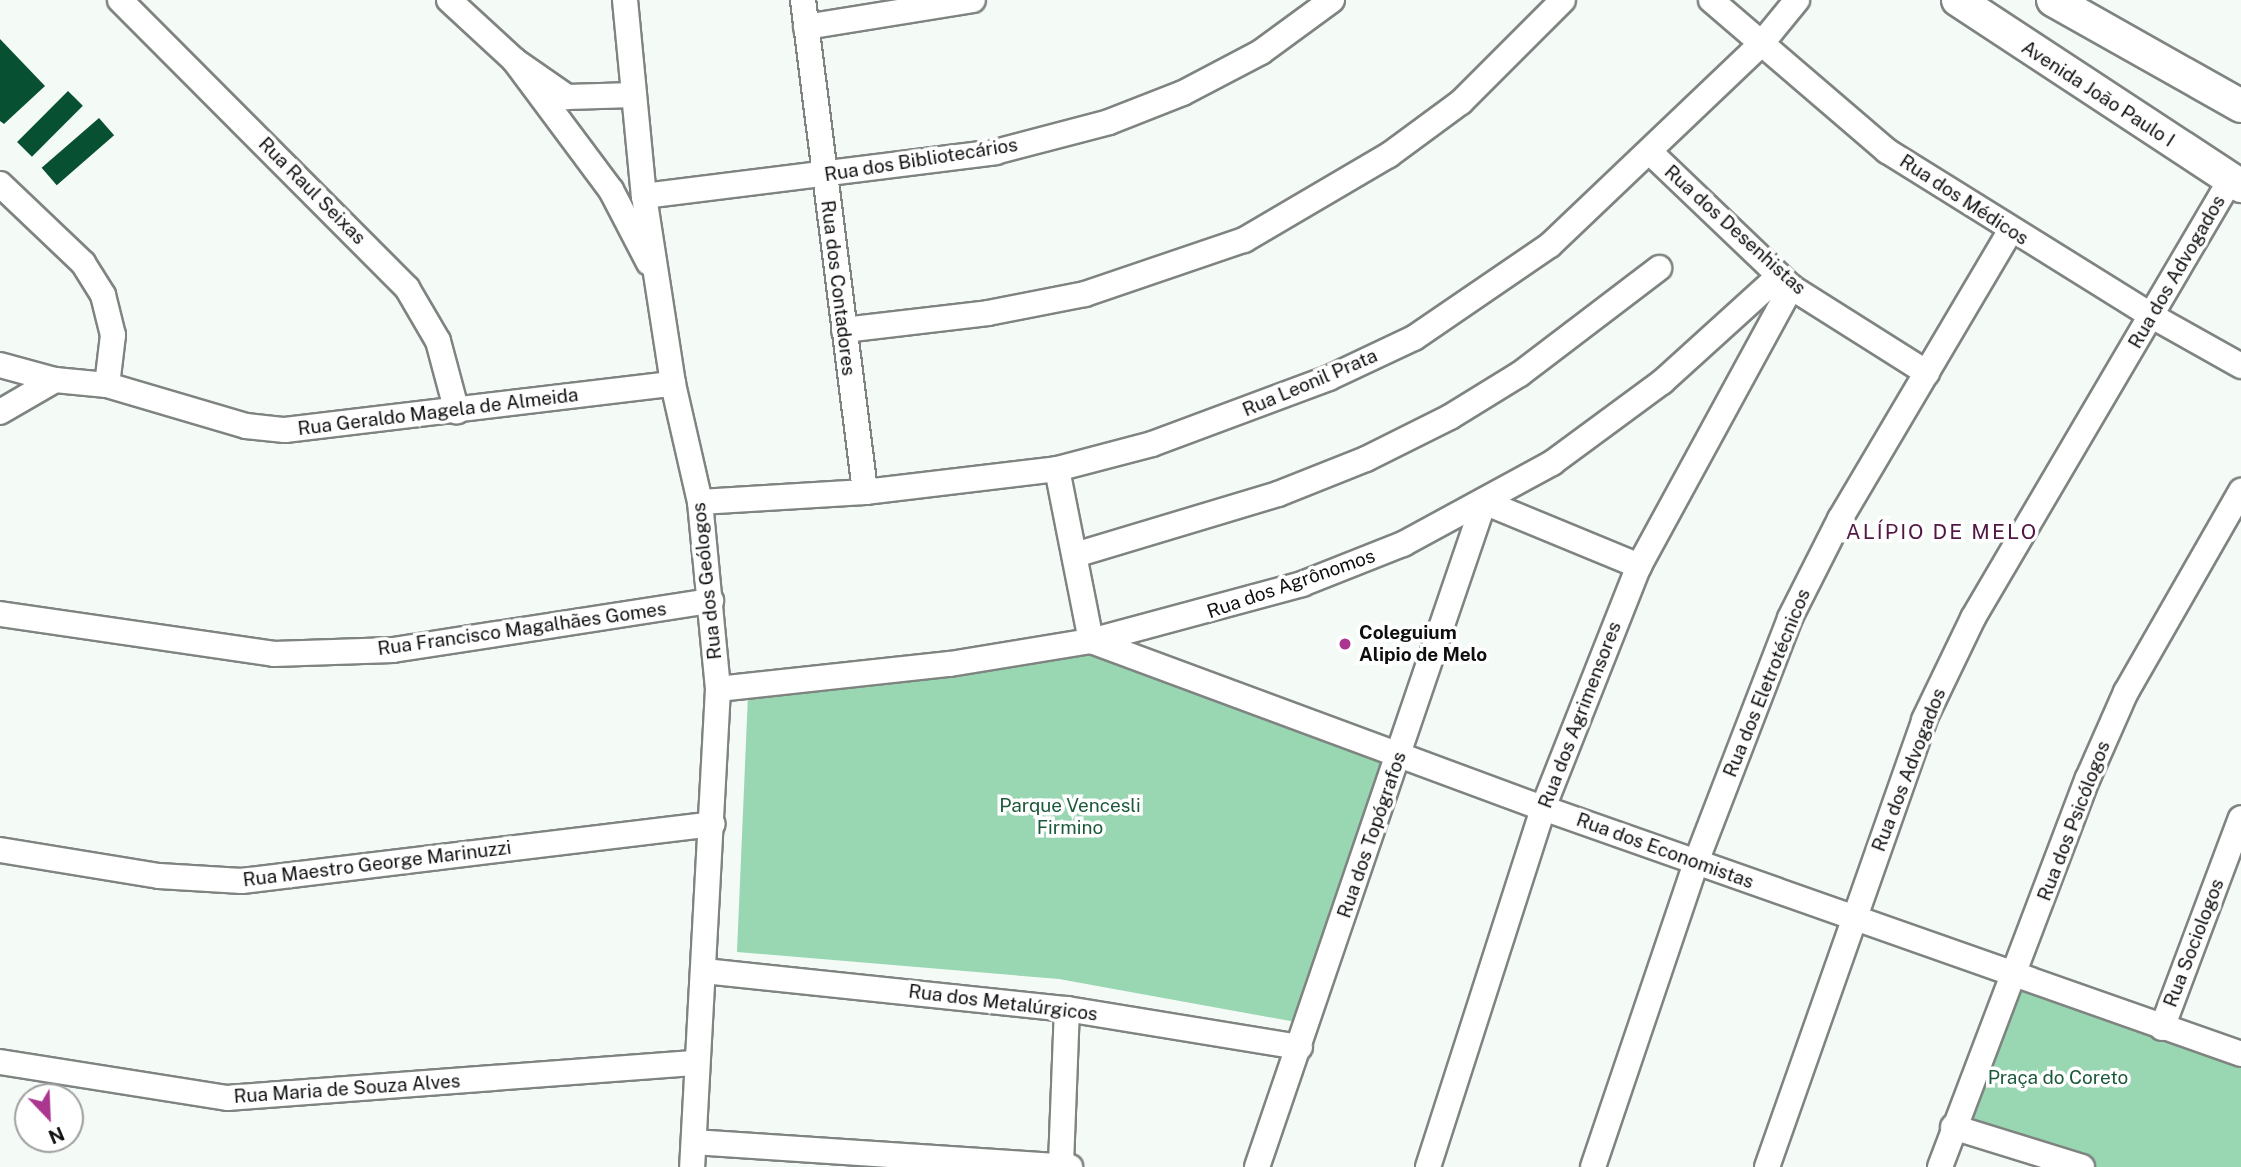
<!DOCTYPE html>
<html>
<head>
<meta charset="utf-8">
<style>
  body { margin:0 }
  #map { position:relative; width:2241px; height:1167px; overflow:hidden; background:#f4faf6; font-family:"Public Sans",sans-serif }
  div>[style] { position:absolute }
  .green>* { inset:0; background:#98d7b2 }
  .building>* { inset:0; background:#075031; transform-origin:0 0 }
  .roads { filter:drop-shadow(2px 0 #7f8481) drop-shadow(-2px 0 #7f8481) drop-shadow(0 2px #7f8481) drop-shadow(0 -2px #7f8481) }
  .minor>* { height:24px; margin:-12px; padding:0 12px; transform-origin:12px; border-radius:12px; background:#fff }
  .major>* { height:32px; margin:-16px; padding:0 16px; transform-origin:16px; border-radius:16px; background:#fff }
  .dots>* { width:19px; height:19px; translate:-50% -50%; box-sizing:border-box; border:4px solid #fff; border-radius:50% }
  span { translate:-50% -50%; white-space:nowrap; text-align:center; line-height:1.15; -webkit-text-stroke:7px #fff; paint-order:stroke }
  .street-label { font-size:19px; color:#0d0f0e }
  .poi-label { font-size:19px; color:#0d0f0e; font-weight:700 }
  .left { translate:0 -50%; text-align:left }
  .park-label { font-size:19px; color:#1b593b }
  .neighbourhood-label { font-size:21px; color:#501843; letter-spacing:2px }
  .north { position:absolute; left:14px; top:1083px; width:70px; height:70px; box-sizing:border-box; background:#fff; border:2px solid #9e9f9f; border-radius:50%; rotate:157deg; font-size:19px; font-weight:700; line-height:28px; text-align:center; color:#0d0f0e }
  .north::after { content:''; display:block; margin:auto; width:24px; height:32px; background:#aa3690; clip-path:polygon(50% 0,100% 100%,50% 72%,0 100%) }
</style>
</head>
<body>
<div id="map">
  <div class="green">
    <i style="clip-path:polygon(1088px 651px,1387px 761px,1296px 1022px,1059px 979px,737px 952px,748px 695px)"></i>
    <i style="clip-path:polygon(2008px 978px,2241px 1052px,2241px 1167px,2082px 1167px,1953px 1127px)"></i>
  </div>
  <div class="building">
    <i style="clip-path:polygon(0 39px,45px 86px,4px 124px,0 121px)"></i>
    <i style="left:68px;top:91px;width:21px;height:72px;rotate:45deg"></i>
    <i style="left:99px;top:118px;width:23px;height:76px;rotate:49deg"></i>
  </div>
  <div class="roads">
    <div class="minor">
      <i style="left:120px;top:0;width:407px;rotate:45.1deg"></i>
      <i style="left:407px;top:288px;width:61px;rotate:59.7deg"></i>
      <i style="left:438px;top:341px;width:73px;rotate:75deg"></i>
      <i style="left:449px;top:0;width:88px;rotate:42.7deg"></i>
      <i style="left:514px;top:60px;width:65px;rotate:34.9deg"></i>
      <i style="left:567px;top:97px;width:67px;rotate:-1.7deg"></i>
      <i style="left:625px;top:0;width:197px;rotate:84.5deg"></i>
      <i style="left:644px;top:196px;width:190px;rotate:81.2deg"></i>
      <i style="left:673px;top:384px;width:121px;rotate:77.1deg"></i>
      <i style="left:700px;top:502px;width:188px;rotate:84.5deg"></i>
      <i style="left:718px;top:689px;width:479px;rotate:93.1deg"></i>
      <i style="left:803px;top:0;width:496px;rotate:82.8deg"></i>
      <i style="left:1711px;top:0;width:232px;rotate:40.6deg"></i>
      <i style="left:1887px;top:151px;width:312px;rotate:31.9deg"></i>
      <i style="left:2152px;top:316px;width:102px;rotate:29.3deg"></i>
      <i style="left:806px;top:27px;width:169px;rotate:-9.2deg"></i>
      <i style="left:514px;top:60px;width:162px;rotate:53.3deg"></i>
      <i style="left:611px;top:190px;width:82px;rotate:62.5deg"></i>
      <i style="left:1651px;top:153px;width:194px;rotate:43.7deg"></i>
      <i style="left:1791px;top:287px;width:161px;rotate:32.3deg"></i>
      <i style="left:0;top:184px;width:115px;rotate:43.6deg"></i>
      <i style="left:83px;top:263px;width:38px;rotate:58deg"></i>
      <i style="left:103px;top:295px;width:41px;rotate:76deg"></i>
      <i style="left:113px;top:335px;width:50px;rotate:96.8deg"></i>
      <i style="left:644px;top:196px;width:354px;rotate:-7.1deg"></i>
      <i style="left:995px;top:152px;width:118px;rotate:-14.7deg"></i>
      <i style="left:1109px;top:122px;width:79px;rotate:-21.4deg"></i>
      <i style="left:1183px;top:93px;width:88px;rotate:-27.7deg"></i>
      <i style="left:1261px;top:52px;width:88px;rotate:-36.2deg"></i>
      <i style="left:844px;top:330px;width:145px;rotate:-6.7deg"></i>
      <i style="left:988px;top:313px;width:99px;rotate:-11.1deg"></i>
      <i style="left:1085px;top:294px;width:168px;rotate:-18.8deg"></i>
      <i style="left:1244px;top:240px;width:168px;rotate:-30.4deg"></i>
      <i style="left:1389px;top:155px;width:89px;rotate:-36.4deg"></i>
      <i style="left:1461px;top:102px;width:144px;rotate:-45deg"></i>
      <i style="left:0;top:365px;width:57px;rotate:15.3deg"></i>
      <i style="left:55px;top:380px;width:52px;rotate:5.5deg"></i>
      <i style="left:107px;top:385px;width:145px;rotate:16.4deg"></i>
      <i style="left:246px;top:426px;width:39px;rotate:6deg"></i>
      <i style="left:285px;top:430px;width:391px;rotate:-6.8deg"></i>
      <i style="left:0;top:412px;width:64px;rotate:-30.2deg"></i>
      <i style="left:1057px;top:469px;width:175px;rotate:78.8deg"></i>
      <i style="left:700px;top:502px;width:165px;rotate:-3.5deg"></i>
      <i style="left:865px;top:492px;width:193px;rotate:-6.8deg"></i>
      <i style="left:1057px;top:469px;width:98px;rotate:-14.7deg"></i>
      <i style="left:1152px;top:444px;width:189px;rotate:-20.4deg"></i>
      <i style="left:1329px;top:378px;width:94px;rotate:-25.2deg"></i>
      <i style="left:1414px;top:338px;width:165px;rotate:-34.4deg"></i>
      <i style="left:1550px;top:245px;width:291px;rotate:-43.6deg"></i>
      <i style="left:1761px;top:44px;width:57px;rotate:-50.7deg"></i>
      <i style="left:1484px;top:502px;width:168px;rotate:22.4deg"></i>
      <i style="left:1075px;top:555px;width:212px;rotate:-16.7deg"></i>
      <i style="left:1278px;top:494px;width:95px;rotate:-21.7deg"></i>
      <i style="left:1366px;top:459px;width:94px;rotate:-26.6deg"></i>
      <i style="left:1450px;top:417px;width:82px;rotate:-31.6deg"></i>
      <i style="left:1520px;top:374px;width:175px;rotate:-37.3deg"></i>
      <i style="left:0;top:614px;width:277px;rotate:8.3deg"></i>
      <i style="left:274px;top:654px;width:119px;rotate:-1.9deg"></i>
      <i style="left:393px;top:650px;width:322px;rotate:-8.8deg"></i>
      <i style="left:1091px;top:641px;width:482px;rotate:20.3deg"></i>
      <i style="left:1543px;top:808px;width:740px;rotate:19.41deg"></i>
      <i style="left:718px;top:689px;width:233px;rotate:-6.2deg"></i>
      <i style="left:950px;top:664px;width:143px;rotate:-9.3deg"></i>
      <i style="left:1091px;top:641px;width:219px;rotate:-15.1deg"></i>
      <i style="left:1302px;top:584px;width:109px;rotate:-21.6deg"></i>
      <i style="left:1403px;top:544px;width:170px;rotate:-28.5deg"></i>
      <i style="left:1552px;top:463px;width:137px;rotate:-36.4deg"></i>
      <i style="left:1662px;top:382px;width:158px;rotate:-42.2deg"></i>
      <i style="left:0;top:850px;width:161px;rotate:9.3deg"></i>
      <i style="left:159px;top:876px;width:83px;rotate:3.4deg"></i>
      <i style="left:242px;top:881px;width:474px;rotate:-6.9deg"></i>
      <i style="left:704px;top:971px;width:365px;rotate:6deg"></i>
      <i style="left:1067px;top:1009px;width:236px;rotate:9.3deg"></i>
      <i style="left:2162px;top:1028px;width:224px;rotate:-69.4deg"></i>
      <i style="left:0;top:1062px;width:230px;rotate:9deg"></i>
      <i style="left:227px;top:1098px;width:471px;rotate:-4.3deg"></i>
      <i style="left:1953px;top:1127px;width:135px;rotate:17.2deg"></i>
      <i style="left:694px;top:1142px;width:377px;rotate:3.8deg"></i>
      <i style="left:1061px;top:1164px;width:155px;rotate:-87.8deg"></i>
      <i style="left:1257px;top:1167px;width:703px;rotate:-71.15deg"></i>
      <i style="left:1428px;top:1167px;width:377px;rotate:-72.2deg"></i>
      <i style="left:1543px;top:808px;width:260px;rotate:-68.4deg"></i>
      <i style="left:1639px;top:566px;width:318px;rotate:-61.4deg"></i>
      <i style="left:1593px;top:1167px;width:322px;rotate:-71.3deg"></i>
      <i style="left:1696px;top:862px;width:261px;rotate:-68.9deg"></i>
      <i style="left:1790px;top:618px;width:111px;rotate:-63.2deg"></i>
      <i style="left:1840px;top:519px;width:336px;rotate:-59.4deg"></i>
      <i style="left:1767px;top:1167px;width:474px;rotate:-70.6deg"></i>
      <i style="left:1924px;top:720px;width:113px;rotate:-64.3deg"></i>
      <i style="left:1973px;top:618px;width:509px;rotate:-59.56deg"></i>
      <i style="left:1940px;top:1167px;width:416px;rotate:-69.2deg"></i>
      <i style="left:2088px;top:778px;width:94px;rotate:-66.2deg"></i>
      <i style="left:2126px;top:692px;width:232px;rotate:-60.2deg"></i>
    </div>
    <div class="major">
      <i style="left:1958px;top:0;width:339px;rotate:33.3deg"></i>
      <i style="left:2053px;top:0;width:216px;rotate:29.4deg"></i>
    </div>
  </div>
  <div class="dots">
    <i style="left:1345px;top:644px;background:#aa3690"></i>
  </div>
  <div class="street-label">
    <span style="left:2098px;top:94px;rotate:33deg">Avenida João Paulo I</span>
    <span style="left:921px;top:160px;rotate:-9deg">Rua dos Bibliotecários</span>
    <span style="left:312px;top:191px;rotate:45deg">Rua Raul Seixas</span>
    <span style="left:1964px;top:200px;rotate:33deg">Rua dos Médicos</span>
    <span style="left:1735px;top:230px;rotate:42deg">Rua dos Desenhistas</span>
    <span style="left:2177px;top:272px;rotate:-60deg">Rua dos Advogados</span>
    <span style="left:838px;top:288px;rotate:83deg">Rua dos Contadores</span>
    <span style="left:1310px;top:383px;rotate:-23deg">Rua Leonil Prata</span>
    <span style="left:438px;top:412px;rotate:-7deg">Rua Geraldo Magela de Almeida</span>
    <span style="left:707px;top:581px;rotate:-96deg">Rua dos Geólogos</span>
    <span style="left:1291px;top:584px;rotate:-19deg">Rua dos Agrônomos</span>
    <span style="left:522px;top:629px;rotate:-8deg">Rua Francisco Magalhães Gomes</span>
    <span style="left:1767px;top:683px;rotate:-68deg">Rua dos Eletrotécnicos</span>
    <span style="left:1580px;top:715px;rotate:-69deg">Rua dos Agrimensores</span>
    <span style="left:1909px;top:770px;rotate:-69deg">Rua dos Advogados</span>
    <span style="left:2074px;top:821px;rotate:-69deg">Rua dos Psicólogos</span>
    <span style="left:1372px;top:835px;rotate:-71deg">Rua dos Topógrafos</span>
    <span style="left:1665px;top:851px;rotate:20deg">Rua dos Economistas</span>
    <span style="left:377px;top:864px;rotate:-7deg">Rua Maestro George Marinuzzi</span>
    <span style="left:2194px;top:943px;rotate:-69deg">Rua Sociologos</span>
    <span style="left:1003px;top:1003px;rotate:7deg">Rua dos Metalúrgicos</span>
    <span style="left:347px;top:1089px;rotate:-4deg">Rua Maria de Souza Alves</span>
  </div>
  <div class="poi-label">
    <span class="left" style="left:1359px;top:644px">Coleguium<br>Alipio de Melo</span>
  </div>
  <div class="park-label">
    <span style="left:1070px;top:817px">Parque Vencesli<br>Firmino</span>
    <span style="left:2058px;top:1078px">Praça do Coreto</span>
  </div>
  <div class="neighbourhood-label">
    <span style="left:1942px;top:532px">ALÍPIO DE MELO</span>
  </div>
  <div class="north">N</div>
</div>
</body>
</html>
